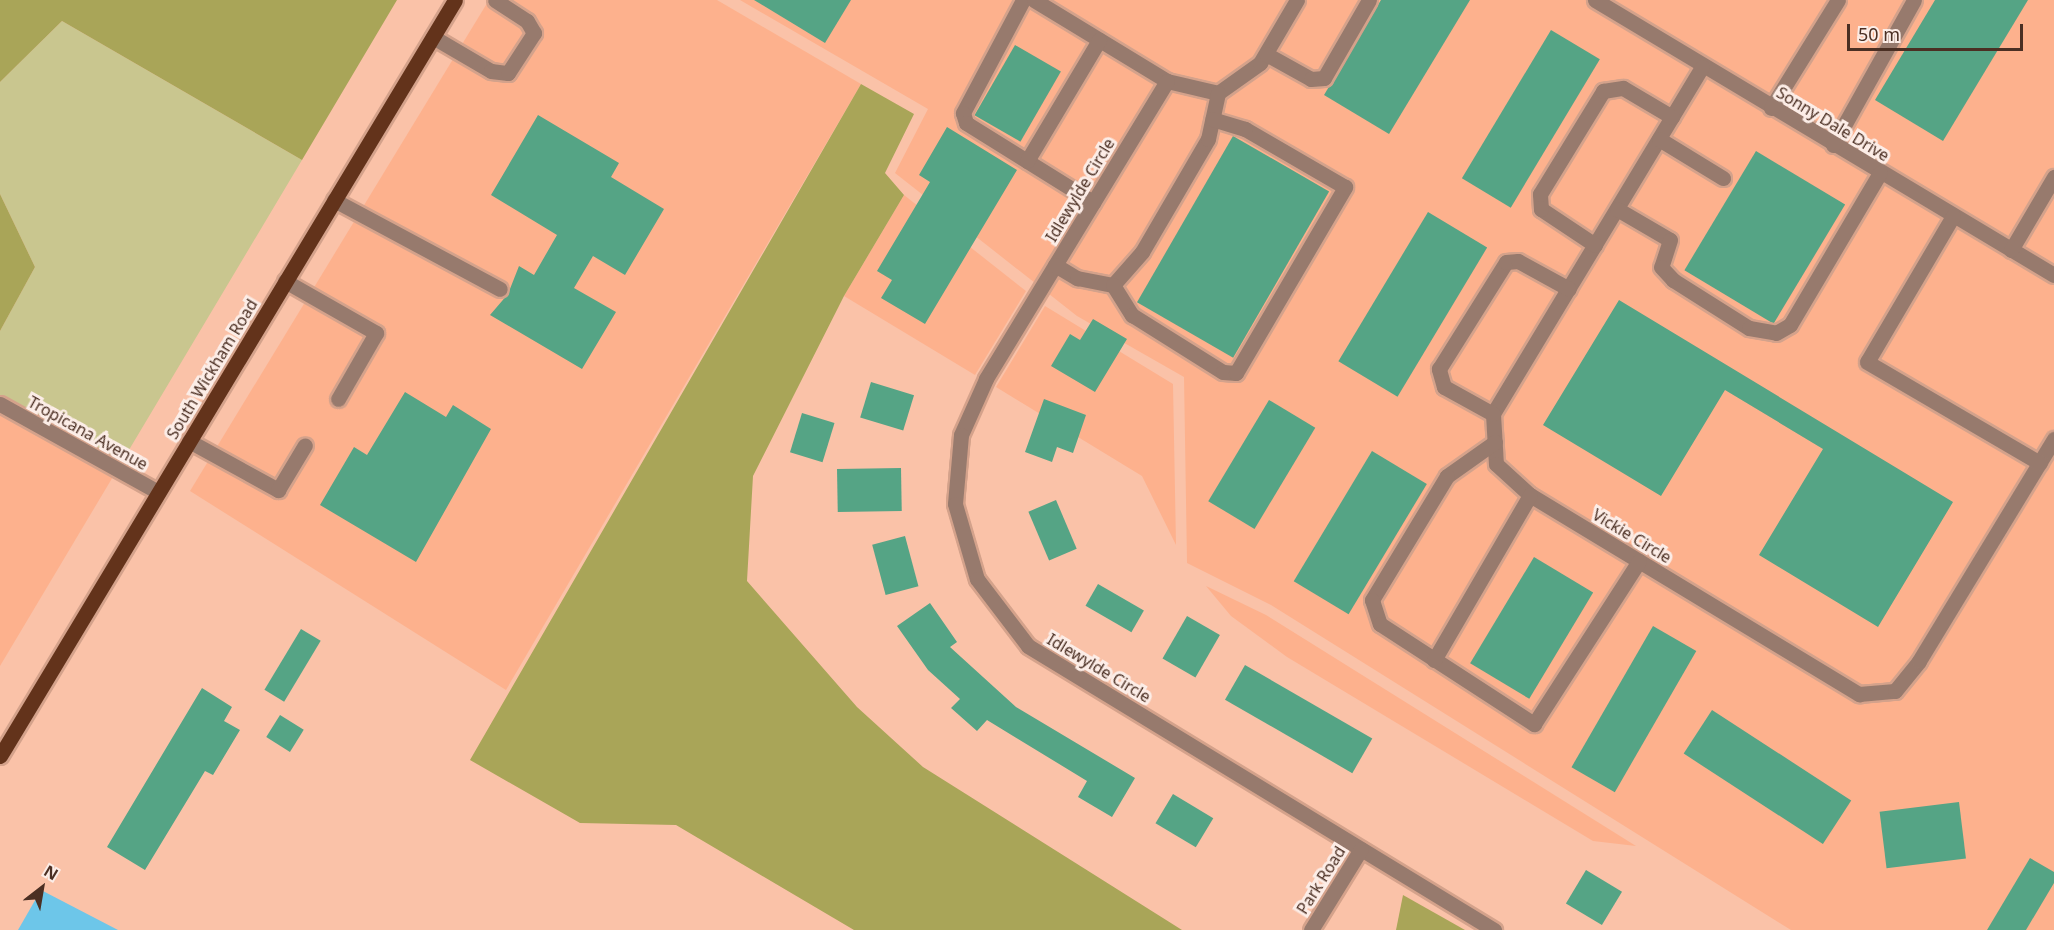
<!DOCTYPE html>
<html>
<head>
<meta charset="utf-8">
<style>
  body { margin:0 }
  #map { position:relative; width:2054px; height:930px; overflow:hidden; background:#fac2a8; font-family:"Noto Sans",sans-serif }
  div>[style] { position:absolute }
  .built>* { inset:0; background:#fdb18d }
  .green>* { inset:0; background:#c9c68f }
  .forest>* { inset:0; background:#a9a558 }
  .water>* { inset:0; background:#6dc6e9 }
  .building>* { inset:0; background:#55a485; transform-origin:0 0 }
  .roads { filter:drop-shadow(2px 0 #d4a28b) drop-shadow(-2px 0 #d4a28b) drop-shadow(0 2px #d4a28b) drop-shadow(0 -2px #d4a28b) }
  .minor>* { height:15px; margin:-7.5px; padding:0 7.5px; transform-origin:7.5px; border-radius:7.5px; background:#977a6d }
  .major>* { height:15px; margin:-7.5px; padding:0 7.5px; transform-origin:7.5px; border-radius:7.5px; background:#63331b }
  span { translate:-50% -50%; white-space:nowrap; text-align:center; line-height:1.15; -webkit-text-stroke:6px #fcede7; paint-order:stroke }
  .street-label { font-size:16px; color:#4b2f23 }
  .north { position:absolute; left:12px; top:858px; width:60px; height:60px; -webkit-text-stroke:4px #fcede7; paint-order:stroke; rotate:31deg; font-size:16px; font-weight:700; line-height:24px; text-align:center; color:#4b2f23 }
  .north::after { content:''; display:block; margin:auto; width:21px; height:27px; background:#4b2f23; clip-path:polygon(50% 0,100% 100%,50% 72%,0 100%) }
  .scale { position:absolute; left:1847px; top:24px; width:176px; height:27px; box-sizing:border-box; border:3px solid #4b2f23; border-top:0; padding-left:8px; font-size:18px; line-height:21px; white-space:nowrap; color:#4b2f23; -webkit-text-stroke:4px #fcede7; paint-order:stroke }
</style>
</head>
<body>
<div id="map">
  <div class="built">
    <i style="clip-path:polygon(489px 0,717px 0,861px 84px,506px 690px,190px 491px)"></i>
    <i style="clip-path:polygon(740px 0,2054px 0,2054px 930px,1791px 930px,1271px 605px,1187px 563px,1184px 377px,1077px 316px,895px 173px,928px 109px)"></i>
    <i style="clip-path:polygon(904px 195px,1026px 291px,975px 375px,844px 296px)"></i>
    <i style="clip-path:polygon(1045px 306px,1173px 384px,1176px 545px,1142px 476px,996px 387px)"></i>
    <i style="clip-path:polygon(0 401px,117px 470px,0 666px)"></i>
    <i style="clip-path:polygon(1206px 586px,1266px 615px,1636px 846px,1593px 841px,1287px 657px,1231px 616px)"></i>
  </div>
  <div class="green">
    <i style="clip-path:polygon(62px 21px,302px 160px,117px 470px,0 401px,0 331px,35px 267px,0 194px,0 82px)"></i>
  </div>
  <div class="forest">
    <i style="clip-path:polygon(0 0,397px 0,302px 160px,62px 21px,0 82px)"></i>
    <i style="clip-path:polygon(861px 84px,914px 114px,885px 173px,904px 195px,844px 296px,753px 476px,747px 581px,857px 707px,923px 767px,1182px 930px,854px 930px,676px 825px,580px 823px,470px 760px)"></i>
    <i style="clip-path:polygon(0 194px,35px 267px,0 331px)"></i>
    <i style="clip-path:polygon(1403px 895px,1465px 930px,1396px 930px)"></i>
  </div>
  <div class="water">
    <i style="clip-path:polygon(41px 890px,118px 930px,18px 930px)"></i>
  </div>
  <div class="building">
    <i style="clip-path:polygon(754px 0,851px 0,825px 43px)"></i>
    <i style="clip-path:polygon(1381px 0,1470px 0,1389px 134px,1324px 95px)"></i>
    <i style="clip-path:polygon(1935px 0,2028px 0,1943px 141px,1875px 100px)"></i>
    <i style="left:1551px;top:30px;width:57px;height:173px;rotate:31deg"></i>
    <i style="left:1015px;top:45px;width:53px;height:81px;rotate:30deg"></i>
    <i style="clip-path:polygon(538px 115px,619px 163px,611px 177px,664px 209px,625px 275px,593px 256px,574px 288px,616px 312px,582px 369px,490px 315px,508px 294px,519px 266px,534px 275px,557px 235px,491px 195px)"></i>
    <i style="clip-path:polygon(947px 127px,1017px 170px,925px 324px,881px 298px,892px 280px,877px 271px,930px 182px,919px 175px)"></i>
    <i style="left:1233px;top:136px;width:111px;height:192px;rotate:30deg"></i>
    <i style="left:1756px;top:151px;width:104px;height:139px;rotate:31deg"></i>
    <i style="left:1428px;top:212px;width:69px;height:174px;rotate:31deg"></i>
    <i style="clip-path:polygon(1619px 300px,1953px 502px,1878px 627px,1759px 555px,1823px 449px,1725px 390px,1661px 496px,1543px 425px)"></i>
    <i style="clip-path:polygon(1093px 319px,1127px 339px,1095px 392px,1051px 366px,1070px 334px,1080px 340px)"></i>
    <i style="left:871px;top:382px;width:45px;height:37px;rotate:17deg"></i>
    <i style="clip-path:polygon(405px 392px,446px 417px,453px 405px,491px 429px,416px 562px,320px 505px,354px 447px,367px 455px)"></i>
    <i style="clip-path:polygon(1044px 399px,1086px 415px,1073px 453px,1057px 447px,1052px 462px,1025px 452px)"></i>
    <i style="left:1269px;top:400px;width:54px;height:118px;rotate:31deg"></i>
    <i style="left:802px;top:413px;width:34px;height:41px;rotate:17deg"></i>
    <i style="left:1372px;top:451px;width:64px;height:152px;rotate:31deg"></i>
    <i style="left:901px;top:468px;width:43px;height:64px;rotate:89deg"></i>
    <i style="left:1056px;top:500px;width:53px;height:30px;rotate:67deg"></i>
    <i style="left:905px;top:536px;width:52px;height:34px;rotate:75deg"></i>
    <i style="left:1534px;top:557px;width:69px;height:124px;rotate:31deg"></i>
    <i style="left:1098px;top:584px;width:53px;height:25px;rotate:30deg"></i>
    <i style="clip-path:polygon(930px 603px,957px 642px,950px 647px,1016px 707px,1135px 778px,1112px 817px,1078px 797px,1087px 781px,987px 720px,977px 731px,951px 708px,960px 699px,928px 670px,897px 626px)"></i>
    <i style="left:1187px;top:616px;width:38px;height:49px;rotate:30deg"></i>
    <i style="left:1653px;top:626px;width:50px;height:163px;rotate:30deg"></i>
    <i style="left:301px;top:629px;width:23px;height:71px;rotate:31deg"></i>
    <i style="left:1245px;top:665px;width:147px;height:40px;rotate:30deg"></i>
    <i style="clip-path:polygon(202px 688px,232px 707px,224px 721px,240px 730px,213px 775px,205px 771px,145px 870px,107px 847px)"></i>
    <i style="left:1712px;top:710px;width:166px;height:52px;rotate:33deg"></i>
    <i style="left:280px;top:715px;width:28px;height:26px;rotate:32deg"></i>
    <i style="left:1173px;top:794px;width:47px;height:34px;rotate:31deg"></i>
    <i style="left:1959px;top:802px;width:57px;height:80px;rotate:83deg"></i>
    <i style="clip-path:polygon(2030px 858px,2054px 872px,2054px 883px,2026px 930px,1987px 930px)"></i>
    <i style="left:1586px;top:870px;width:42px;height:39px;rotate:31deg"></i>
  </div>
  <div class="roads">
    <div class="minor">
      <i style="left:1023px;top:0;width:128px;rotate:118deg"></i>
      <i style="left:963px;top:113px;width:10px;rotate:73deg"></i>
      <i style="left:966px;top:123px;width:150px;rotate:31.9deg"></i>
      <i style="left:1034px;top:0;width:156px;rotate:31.3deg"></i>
      <i style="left:1167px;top:81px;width:52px;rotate:13.2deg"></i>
      <i style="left:1218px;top:93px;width:52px;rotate:-35.5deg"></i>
      <i style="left:1260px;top:63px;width:73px;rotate:-59.6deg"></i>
      <i style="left:1595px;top:0;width:535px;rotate:30.93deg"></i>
      <i style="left:433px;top:37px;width:67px;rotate:30.4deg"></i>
      <i style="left:491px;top:71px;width:17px;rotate:7deg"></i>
      <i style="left:508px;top:73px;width:48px;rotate:-57deg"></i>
      <i style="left:534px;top:33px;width:14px;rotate:-120deg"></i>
      <i style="left:527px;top:21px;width:38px;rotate:-147deg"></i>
      <i style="left:1266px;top:54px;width:51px;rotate:29.1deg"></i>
      <i style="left:1311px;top:79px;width:13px;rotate:-4deg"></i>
      <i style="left:1324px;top:78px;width:90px;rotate:-60deg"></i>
      <i style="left:1702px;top:67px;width:405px;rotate:121.1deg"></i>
      <i style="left:1493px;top:414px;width:50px;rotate:86.6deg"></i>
      <i style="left:1496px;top:464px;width:46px;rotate:42.4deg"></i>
      <i style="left:1530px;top:495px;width:385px;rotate:31.2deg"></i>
      <i style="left:1859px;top:694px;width:36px;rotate:-5deg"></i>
      <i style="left:1895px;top:691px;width:38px;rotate:-51deg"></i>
      <i style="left:1919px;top:661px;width:260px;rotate:-58.7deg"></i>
      <i style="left:1167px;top:81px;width:349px;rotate:121.3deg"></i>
      <i style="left:986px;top:379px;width:61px;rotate:114.1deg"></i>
      <i style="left:961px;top:435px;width:69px;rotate:95deg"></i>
      <i style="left:955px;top:504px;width:78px;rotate:73.7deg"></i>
      <i style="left:977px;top:579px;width:84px;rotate:52.7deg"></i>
      <i style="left:1028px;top:646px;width:546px;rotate:31.36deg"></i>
      <i style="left:1771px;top:108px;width:127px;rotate:-58.2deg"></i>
      <i style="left:1659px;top:139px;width:75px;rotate:31.4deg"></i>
      <i style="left:1833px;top:145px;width:166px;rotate:-60.8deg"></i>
      <i style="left:1027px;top:161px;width:141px;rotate:-59.2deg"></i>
      <i style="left:334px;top:200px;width:188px;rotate:28.2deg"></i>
      <i style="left:1617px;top:209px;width:61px;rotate:30.3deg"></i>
      <i style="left:1670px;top:240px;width:28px;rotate:108deg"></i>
      <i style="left:1661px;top:267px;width:18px;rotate:47deg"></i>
      <i style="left:1673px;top:280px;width:90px;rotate:32.3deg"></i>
      <i style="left:1749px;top:328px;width:27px;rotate:10deg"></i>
      <i style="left:1776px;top:333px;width:16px;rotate:-30deg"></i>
      <i style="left:1790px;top:325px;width:177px;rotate:-59.4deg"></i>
      <i style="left:1953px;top:216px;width:169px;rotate:120.5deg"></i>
      <i style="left:1867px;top:362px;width:200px;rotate:30.3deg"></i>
      <i style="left:1595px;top:245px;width:65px;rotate:-146.3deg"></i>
      <i style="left:1541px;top:209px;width:15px;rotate:-94deg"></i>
      <i style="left:1540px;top:194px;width:121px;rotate:-58.5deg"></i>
      <i style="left:1603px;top:91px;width:20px;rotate:-9deg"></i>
      <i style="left:1623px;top:88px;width:57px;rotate:30.6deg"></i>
      <i style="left:2011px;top:250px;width:85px;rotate:-59.5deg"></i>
      <i style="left:1055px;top:265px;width:26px;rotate:31deg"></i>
      <i style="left:1077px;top:278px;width:37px;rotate:11deg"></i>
      <i style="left:1113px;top:285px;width:44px;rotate:-48.7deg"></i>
      <i style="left:1142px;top:252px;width:131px;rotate:-59.7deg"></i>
      <i style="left:1208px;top:139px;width:47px;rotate:-77.7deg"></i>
      <i style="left:285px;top:281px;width:105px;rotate:29.7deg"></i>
      <i style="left:376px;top:333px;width:76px;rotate:119.9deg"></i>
      <i style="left:1113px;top:285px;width:36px;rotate:58deg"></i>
      <i style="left:1132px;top:315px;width:107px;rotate:32.1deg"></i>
      <i style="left:1223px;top:372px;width:13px;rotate:4deg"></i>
      <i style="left:1236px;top:373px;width:216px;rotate:-59.6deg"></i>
      <i style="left:1345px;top:187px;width:116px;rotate:-149.9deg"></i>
      <i style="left:1245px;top:129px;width:34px;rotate:-163deg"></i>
      <i style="left:0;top:404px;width:181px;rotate:29.1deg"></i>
      <i style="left:1493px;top:414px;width:56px;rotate:-151.1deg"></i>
      <i style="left:1444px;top:387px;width:19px;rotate:-106deg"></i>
      <i style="left:1439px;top:369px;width:126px;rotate:-57.9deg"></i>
      <i style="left:1506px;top:262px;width:12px;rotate:-5deg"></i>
      <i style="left:1518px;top:261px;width:58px;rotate:28.8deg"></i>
      <i style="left:189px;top:441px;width:102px;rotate:28.8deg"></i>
      <i style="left:278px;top:490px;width:52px;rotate:-59deg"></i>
      <i style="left:1495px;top:442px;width:59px;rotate:144.7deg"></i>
      <i style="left:1447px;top:476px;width:145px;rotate:121.2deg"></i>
      <i style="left:1372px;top:600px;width:25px;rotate:72deg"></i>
      <i style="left:1380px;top:624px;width:184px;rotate:33deg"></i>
      <i style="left:1534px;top:724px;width:194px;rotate:-57.2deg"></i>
      <i style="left:1434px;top:660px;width:191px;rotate:-59.8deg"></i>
      <i style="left:1311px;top:930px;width:95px;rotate:-58.3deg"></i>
    </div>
    <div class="major">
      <i style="left:0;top:756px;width:882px;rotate:-58.96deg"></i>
    </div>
  </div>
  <div class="street-label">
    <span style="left:1833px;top:124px;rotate:31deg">Sonny Dale Drive</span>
    <span style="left:1080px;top:190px;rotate:-59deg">Idlewylde Circle</span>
    <span style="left:212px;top:369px;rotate:-59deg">South Wickham Road</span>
    <span style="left:88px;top:433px;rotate:29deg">Tropicana Avenue</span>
    <span style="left:1632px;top:536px;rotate:31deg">Vickie Circle</span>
    <span style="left:1099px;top:668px;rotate:31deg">Idlewylde Circle</span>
    <span style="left:1321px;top:880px;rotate:-58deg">Park Road</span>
  </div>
  <div class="north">N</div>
  <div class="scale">50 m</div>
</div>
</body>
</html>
